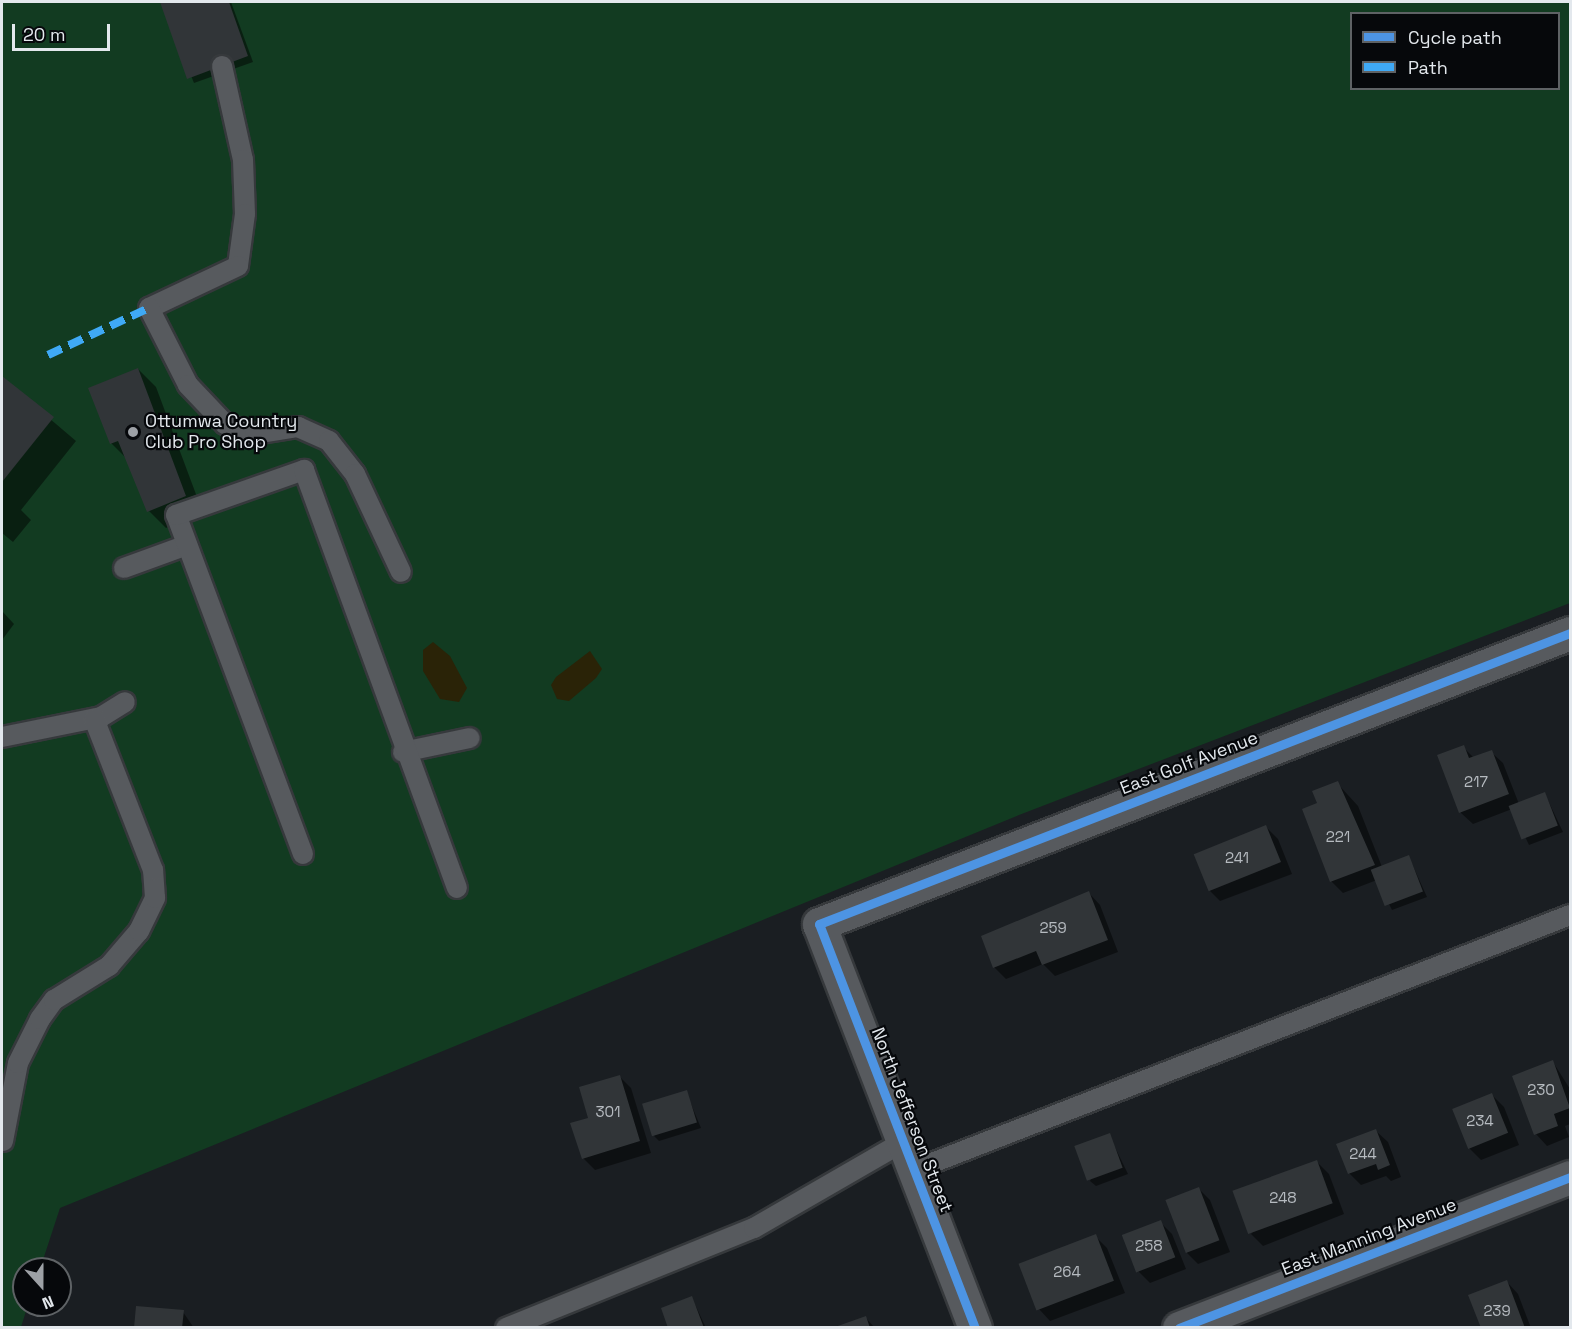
<!DOCTYPE html>
<html>
<head>
<meta charset="utf-8">
<style>
  body { margin:0 }
  #map { position:relative; width:1572px; height:1329px; overflow:hidden; background:#1a1e22; font-family:"Space Grotesk",sans-serif }
  div>[style] { position:absolute }
  .green>* { inset:0; background:#123b21 }
  .sand>* { inset:0; background:#2a2307 }
  .shadow>* { inset:0; background:#0007 }
  .building>* { inset:0; background:#313538; transform-origin:0 0 }
  .roads { filter:drop-shadow(2px 0 #36393c) drop-shadow(-2px 0 #36393c) drop-shadow(0 2px #36393c) drop-shadow(0 -2px #36393c) }
  .lane>* { height:20px; margin:-10px; padding:0 10px; transform-origin:10px; border-radius:10px; background:#575a5e }
  .street>* { height:33px; margin:-16.5px; padding:0 16.5px; transform-origin:16.5px; border-radius:16.5px; background:#575a5e }
  .quiet>* { height:8px; margin-top:-4px; transform-origin:0; background:repeating-linear-gradient(90deg,#3fa9f5 0 15px,transparent 0 23px) }
  .cycleway>* { height:9px; margin:-4.5px; padding:0 4.5px; transform-origin:4.5px; border-radius:4.5px; background:#4d94e3 }
  .dots>* { width:16px; height:16px; translate:-50% -50%; box-sizing:border-box; border:3px solid #06080b; border-radius:50% }
  span { translate:-50% -50%; white-space:nowrap; text-align:center; line-height:1.15; -webkit-text-stroke:4.5px #06080b; paint-order:stroke }
  .number-label { font-size:15px; color:#b6bbc0 }
  .number-label span { -webkit-text-stroke-width:0 }
  .poi-label { font-size:18px; color:#e3e8ed }
  .left { translate:0 -50%; text-align:left }
  .street-label { font-size:18px; color:#e3e8ed }
  .frame { position:absolute; inset:0; border:3px solid #e3e8ed; pointer-events:none }
  .legend { position:absolute; left:1350px; top:12px; width:210px; height:78px; box-sizing:border-box; background:#06080b; border:2px solid #5e6265; margin:0; padding:8px 10px; list-style:none; font-size:18px; color:#e3e8ed }
  .legend li { display:flex; align-items:center; gap:12px; height:30px }
  .legend b { width:30px; border:2px solid #5e6265 }
  .north { position:absolute; left:12px; top:1257px; width:60px; height:60px; box-sizing:border-box; background:#06080b; border:2px solid #5e6265; border-radius:50%; rotate:159deg; font-size:16px; font-weight:700; line-height:24px; text-align:center; color:#e3e8ed }
  .north::after { content:''; display:block; margin:auto; width:21px; height:27px; background:#9da1a6; clip-path:polygon(50% 0,100% 100%,50% 72%,0 100%) }
  .scale { position:absolute; left:12px; top:24px; width:98px; height:27px; box-sizing:border-box; border:3px solid #e3e8ed; border-top:0; padding-left:8px; font-size:18px; line-height:21px; white-space:nowrap; color:#e3e8ed; -webkit-text-stroke:4px #06080b; paint-order:stroke }
</style>
</head>
<body>
<div id="map">
  <div class="green">
    <i style="clip-path:polygon(evenodd,2px 2px,1570px 2px,1570px 603px,1019px 815px,60px 1208px,40px 1269px,24px 1269px,28px 1305px,21px 1327px,2px 1328px,2px 2px,1352px 14px,1558px 14px,1558px 88px,1352px 88px,1352px 14px)"></i>
  </div>
  <div class="sand">
    <i style="clip-path:polygon(433px 642px,450px 656px,467px 688px,459px 702px,440px 699px,423px 671px,423px 650px)"></i>
    <i style="clip-path:polygon(590px 651px,602px 669px,596px 678px,569px 701px,557px 699px,551px 685px,556px 677px)"></i>
  </div>
  <div class="shadow">
    <i style="clip-path:polygon(161px 2px,231px 2px,253px 62px,194px 83px)"></i>
    <i style="clip-path:polygon(138px 369px,156px 387px,203px 513px,166px 528px,149px 511px,127px 459px,111px 443px)"></i>
    <i style="clip-path:polygon(2px 378px,76px 441px,21px 510px,31px 520px,13px 542px,2px 533px)"></i>
    <i style="clip-path:polygon(2px 611px,14px 624px,2px 640px)"></i>
    <i style="clip-path:polygon(1463px 747px,1474px 758px,1491px 752px,1503px 763px,1519px 804px,1545px 794px,1563px 832px,1529px 845px,1512px 809px,1473px 824px,1461px 813px,1439px 756px)"></i>
    <i style="clip-path:polygon(1337px 783px,1358px 806px,1382px 867px,1409px 857px,1427px 897px,1392px 910px,1377px 880px,1343px 893px,1331px 881px,1319px 804px)"></i>
    <i style="clip-path:polygon(1266px 827px,1278px 839px,1292px 874px,1220px 901px,1209px 890px,1195px 854px)"></i>
    <i style="clip-path:polygon(1089px 893px,1100px 905px,1118px 952px,1055px 976px,1043px 964px,1006px 979px,994px 967px)"></i>
    <i style="clip-path:polygon(1553px 1062px,1570px 1089px,1570px 1124px,1565px 1126px,1569px 1137px,1547px 1146px,1536px 1134px)"></i>
    <i style="clip-path:polygon(619px 1076px,631px 1088px,651px 1153px,595px 1170px,583px 1158px,590px 1119px)"></i>
    <i style="clip-path:polygon(686px 1092px,701px 1128px,659px 1141px,654px 1136px)"></i>
    <i style="clip-path:polygon(1492px 1095px,1504px 1107px,1519px 1145px,1481px 1160px,1469px 1148px)"></i>
    <i style="clip-path:polygon(1376px 1131px,1388px 1142px,1401px 1177px,1391px 1181px,1386px 1176px,1361px 1185px,1349px 1173px)"></i>
    <i style="clip-path:polygon(1109px 1135px,1128px 1174px,1096px 1186px,1090px 1181px)"></i>
    <i style="clip-path:polygon(1317px 1162px,1329px 1174px,1344px 1214px,1263px 1246px,1251px 1234px)"></i>
    <i style="clip-path:polygon(1198px 1188px,1210px 1200px,1230px 1252px,1198px 1264px,1187px 1253px)"></i>
    <i style="clip-path:polygon(1160px 1222px,1172px 1234px,1186px 1269px,1150px 1283px,1138px 1271px,1124px 1236px)"></i>
    <i style="clip-path:polygon(1095px 1236px,1107px 1248px,1125px 1293px,1050px 1321px,1039px 1309px,1021px 1264px)"></i>
    <i style="clip-path:polygon(1507px 1282px,1518px 1294px,1531px 1328px,1483px 1328px)"></i>
    <i style="clip-path:polygon(692px 1298px,706px 1328px,670px 1328px)"></i>
    <i style="clip-path:polygon(183px 1312px,194px 1328px,135px 1328px)"></i>
    <i style="clip-path:polygon(865px 1317px,875px 1328px,839px 1328px)"></i>
  </div>
  <div class="building">
    <i style="clip-path:polygon(160px 2px,229px 2px,248px 56px,187px 79px)"></i>
    <i style="clip-path:polygon(138px 368px,186px 496px,147px 512px,118px 441px,110px 444px,88px 388px)"></i>
    <i style="clip-path:polygon(2px 376px,54px 417px,2px 482px)"></i>
    <i style="clip-path:polygon(1464px 745px,1469px 758px,1492px 750px,1509px 794px,1459px 813px,1437px 755px)"></i>
    <i style="clip-path:polygon(1338px 781px,1375px 865px,1330px 882px,1302px 809px,1317px 803px,1312px 791px)"></i>
    <i style="left:1545px;top:792px;width:36px;height:39px;rotate:69deg"></i>
    <i style="left:1266px;top:825px;width:40px;height:78px;rotate:68deg"></i>
    <i style="left:1409px;top:855px;width:39px;height:41px;rotate:69deg"></i>
    <i style="clip-path:polygon(1089px 891px,1108px 940px,1042px 965px,1036px 951px,993px 968px,981px 936px)"></i>
    <i style="clip-path:polygon(1553px 1060px,1570px 1108px,1554px 1114px,1558px 1126px,1534px 1135px,1512px 1076px)"></i>
    <i style="clip-path:polygon(620px 1075px,640px 1141px,582px 1159px,570px 1123px,588px 1118px,579px 1087px)"></i>
    <i style="left:687px;top:1090px;width:34px;height:47px;rotate:73deg"></i>
    <i style="left:1492px;top:1093px;width:43px;height:43px;rotate:68deg"></i>
    <i style="clip-path:polygon(1376px 1129px,1390px 1165px,1378px 1170px,1376px 1164px,1348px 1174px,1336px 1144px)"></i>
    <i style="left:1110px;top:1133px;width:37px;height:38px;rotate:70deg"></i>
    <i style="left:1317px;top:1160px;width:46px;height:90px;rotate:70deg"></i>
    <i style="left:1199px;top:1187px;width:57px;height:36px;rotate:69deg"></i>
    <i style="left:1161px;top:1220px;width:40px;height:42px;rotate:69deg"></i>
    <i style="left:1096px;top:1234px;width:50px;height:83px;rotate:69deg"></i>
    <i style="clip-path:polygon(1507px 1280px,1525px 1328px,1481px 1328px,1468px 1295px)"></i>
    <i style="clip-path:polygon(692px 1296px,704px 1328px,668px 1328px,661px 1308px)"></i>
    <i style="clip-path:polygon(136px 1306px,184px 1310px,182px 1328px,134px 1328px)"></i>
    <i style="clip-path:polygon(866px 1316px,870px 1328px,835px 1328px,835px 1327px)"></i>
  </div>
  <div class="roads">
    <div class="lane">
      <i style="left:222px;top:66px;width:96px;rotate:77.4deg"></i>
      <i style="left:243px;top:160px;width:54px;rotate:87.9deg"></i>
      <i style="left:245px;top:214px;width:52px;rotate:97.7deg"></i>
      <i style="left:238px;top:266px;width:98px;rotate:154.7deg"></i>
      <i style="left:149px;top:308px;width:86px;rotate:63.1deg"></i>
      <i style="left:188px;top:385px;width:54px;rotate:46.5deg"></i>
      <i style="left:225px;top:424px;width:32px;rotate:18deg"></i>
      <i style="left:255px;top:434px;width:44px;rotate:-9.2deg"></i>
      <i style="left:298px;top:427px;width:34px;rotate:24deg"></i>
      <i style="left:329px;top:441px;width:42px;rotate:51.8deg"></i>
      <i style="left:355px;top:474px;width:108px;rotate:64.9deg"></i>
      <i style="left:124px;top:568px;width:67px;rotate:-20.1deg"></i>
      <i style="left:2px;top:737px;width:101px;rotate:-11.4deg"></i>
      <i style="left:101px;top:717px;width:28px;rotate:-32deg"></i>
      <i style="left:403px;top:752px;width:68px;rotate:-11.8deg"></i>
      <i style="left:303px;top:854px;width:362px;rotate:-110.5deg"></i>
      <i style="left:176px;top:515px;width:136px;rotate:-19.4deg"></i>
      <i style="left:304px;top:470px;width:445px;rotate:69.9deg"></i>
      <i style="left:3px;top:1141px;width:79px;rotate:-79.1deg"></i>
      <i style="left:18px;top:1063px;width:49px;rotate:-63.4deg"></i>
      <i style="left:40px;top:1019px;width:24px;rotate:-54deg"></i>
      <i style="left:54px;top:1000px;width:65px;rotate:-31.7deg"></i>
      <i style="left:109px;top:966px;width:46px;rotate:-49.4deg"></i>
      <i style="left:139px;top:931px;width:37px;rotate:-64deg"></i>
      <i style="left:155px;top:898px;width:28px;rotate:-94deg"></i>
      <i style="left:153px;top:870px;width:162px;rotate:-111.3deg"></i>
      <i style="left:914px;top:1170px;width:704px;rotate:-21.24deg"></i>
      <i style="left:506px;top:1328px;width:267px;rotate:-22deg"></i>
      <i style="left:754px;top:1228px;width:172px;rotate:-30deg"></i>
    </div>
    <div class="street">
      <i style="left:975px;top:1328px;width:433px;rotate:-111.1deg"></i>
      <i style="left:819px;top:924px;width:805px;rotate:-21.18deg"></i>
      <i style="left:1179px;top:1328px;width:419px;rotate:-21.1deg"></i>
    </div>
  </div>
  <div class="quiet">
    <i style="left:48px;top:355px;width:111px;rotate:-25deg"></i>
  </div>
  <div class="cycleway">
    <i style="left:975px;top:1328px;width:433px;rotate:-111.1deg"></i>
    <i style="left:819px;top:924px;width:805px;rotate:-21.18deg"></i>
    <i style="left:1179px;top:1328px;width:419px;rotate:-21.1deg"></i>
  </div>
  <div class="dots">
    <i style="left:133px;top:432px;background:#9da1a6"></i>
  </div>
  <div class="number-label">
    <span style="left:1476px;top:782px">217</span>
    <span style="left:1338px;top:837px">221</span>
    <span style="left:1237px;top:858px">241</span>
    <span style="left:1053px;top:928px">259</span>
    <span style="left:1541px;top:1090px">230</span>
    <span style="left:608px;top:1112px">301</span>
    <span style="left:1480px;top:1121px">234</span>
    <span style="left:1363px;top:1154px">244</span>
    <span style="left:1283px;top:1198px">248</span>
    <span style="left:1149px;top:1246px">258</span>
    <span style="left:1067px;top:1272px">264</span>
    <span style="left:1497px;top:1311px">239</span>
  </div>
  <div class="poi-label">
    <span class="left" style="left:145px;top:432px">Ottumwa Country<br>Club Pro Shop</span>
  </div>
  <div class="street-label">
    <span style="left:1189px;top:763px;rotate:-21deg">East Golf Avenue</span>
    <span style="left:912px;top:1120px;rotate:69deg">North Jefferson Street</span>
    <span style="left:1369px;top:1237px;rotate:-21deg">East Manning Avenue</span>
  </div>
  <div class="frame"></div>
  <ul class="legend">
  <li><b style="height:8px;background:#4d94e3"></b>Cycle path</li>
  <li><b style="height:8px;background:#3fa9f5"></b>Path</li>
  </ul>
  <div class="north">N</div>
  <div class="scale">20 m</div>
</div>
</body>
</html>
